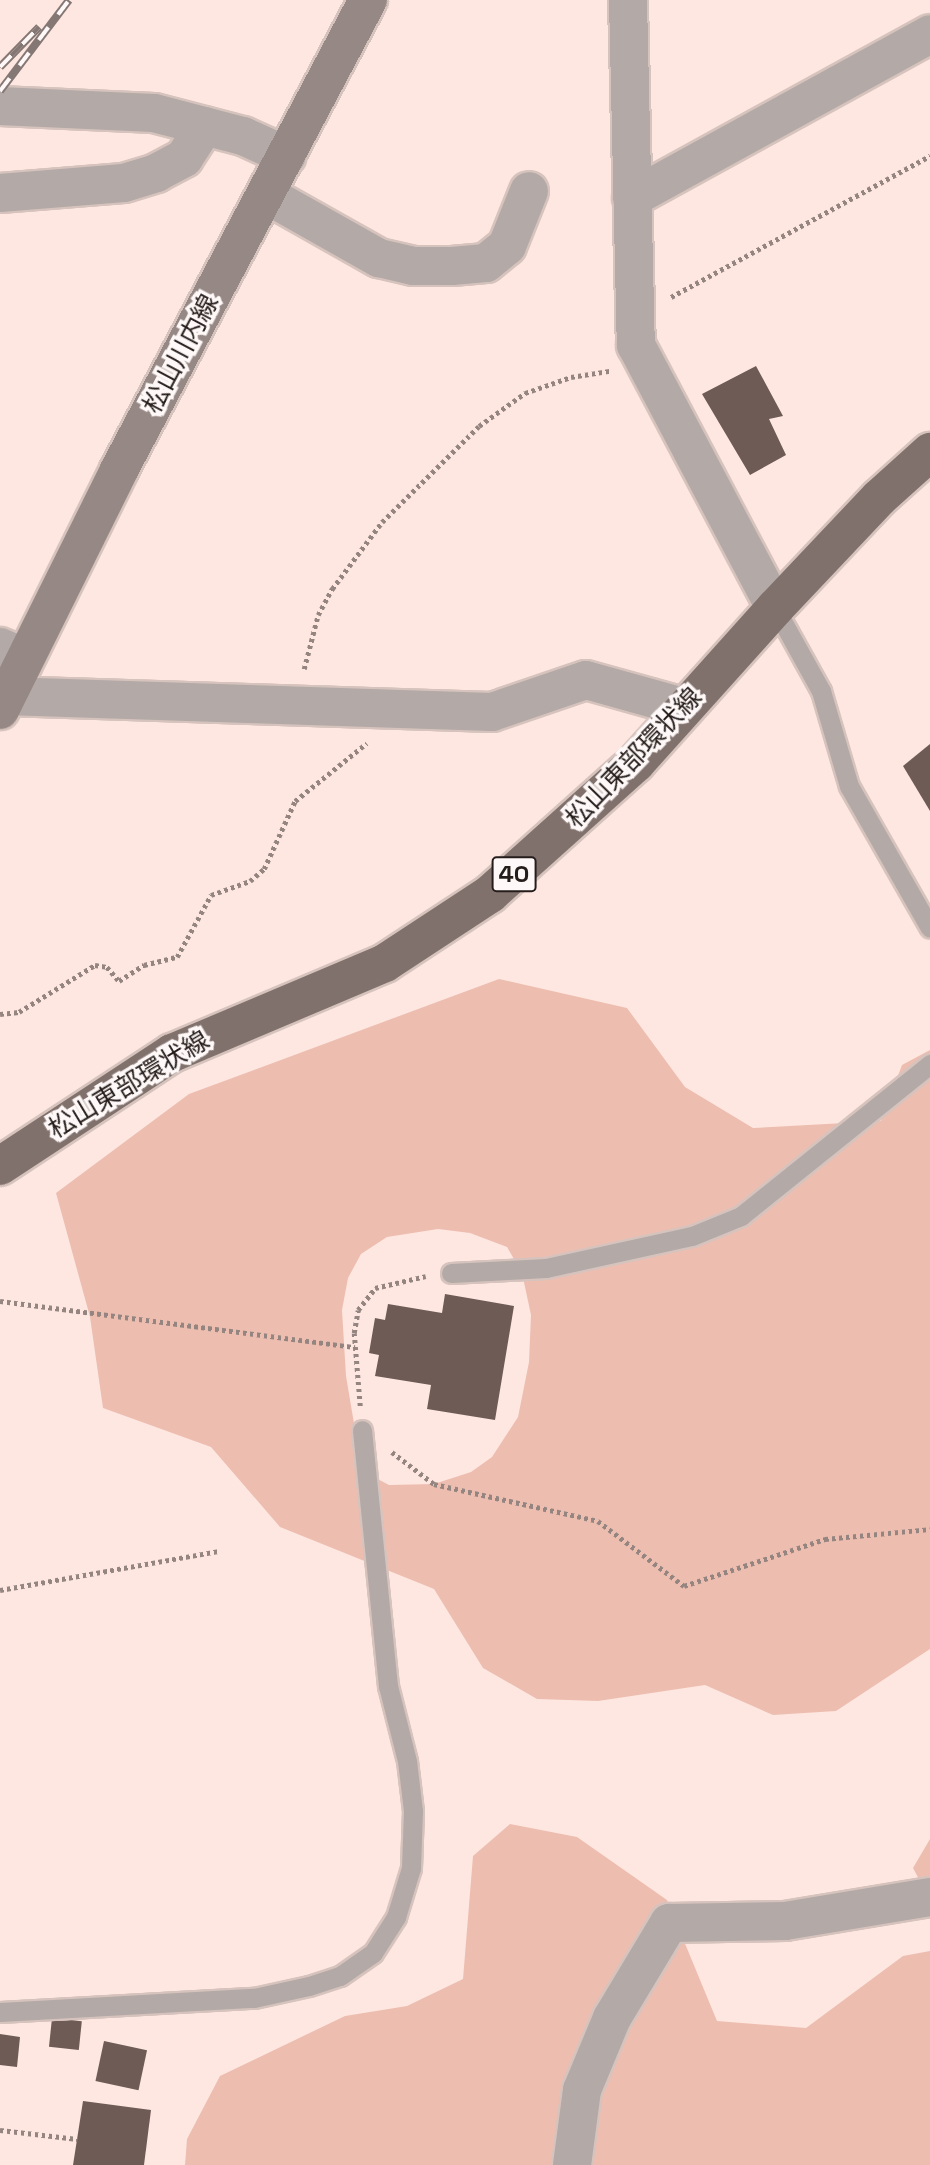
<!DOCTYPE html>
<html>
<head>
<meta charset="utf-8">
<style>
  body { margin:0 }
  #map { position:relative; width:930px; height:2165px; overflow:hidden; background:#fee7e1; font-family:"Space Grotesk","Noto Sans JP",sans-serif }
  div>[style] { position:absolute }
  .green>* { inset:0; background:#edbeb0 }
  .building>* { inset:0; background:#6e5b56; transform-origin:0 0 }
  .path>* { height:4.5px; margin-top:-2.25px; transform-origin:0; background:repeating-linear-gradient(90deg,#958581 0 3.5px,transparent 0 7px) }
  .roads { filter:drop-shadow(2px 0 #d7c3bd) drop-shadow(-2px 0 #d7c3bd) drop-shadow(0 2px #d7c3bd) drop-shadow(0 -2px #d7c3bd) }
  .lane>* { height:19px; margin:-9.5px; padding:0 9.5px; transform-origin:9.5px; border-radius:9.5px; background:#b3a9a6 }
  .street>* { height:38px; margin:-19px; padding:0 19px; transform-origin:19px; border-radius:19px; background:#b3a9a6 }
  .secondary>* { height:38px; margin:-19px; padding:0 19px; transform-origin:19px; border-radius:19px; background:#968884 }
  .primary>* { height:38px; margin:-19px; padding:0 19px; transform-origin:19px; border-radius:19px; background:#81716c }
  .rail>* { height:8px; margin-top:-4px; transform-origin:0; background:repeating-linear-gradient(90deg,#fef9f8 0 16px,#857773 0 32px); box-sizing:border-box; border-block:2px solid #857773 }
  span { translate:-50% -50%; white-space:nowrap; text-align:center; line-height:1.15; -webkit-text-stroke:7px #fef9f8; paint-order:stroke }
  .shield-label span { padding:2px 5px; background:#fef9f8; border:2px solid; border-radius:5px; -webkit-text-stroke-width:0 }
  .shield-label { font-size:24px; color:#251d1b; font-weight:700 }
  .street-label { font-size:26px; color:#251d1b }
</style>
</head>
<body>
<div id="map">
  <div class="green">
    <i style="clip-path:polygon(evenodd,499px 979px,627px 1008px,685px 1087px,753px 1128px,881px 1121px,902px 1065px,930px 1050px,930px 1649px,836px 1711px,773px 1715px,705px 1685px,598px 1701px,537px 1699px,483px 1668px,434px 1589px,280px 1527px,211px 1447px,103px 1408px,90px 1317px,56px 1193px,189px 1094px,499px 979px,438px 1229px,470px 1233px,507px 1247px,522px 1273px,531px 1315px,529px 1362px,518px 1417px,492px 1457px,471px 1472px,434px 1484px,389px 1485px,372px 1476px,360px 1459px,346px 1376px,342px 1310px,348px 1278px,361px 1254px,387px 1237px,438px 1229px)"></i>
    <i style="clip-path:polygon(510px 1824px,577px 1837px,667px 1900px,717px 2021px,806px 2028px,903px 1956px,930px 1951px,930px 2165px,185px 2165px,187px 2139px,220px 2076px,345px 2016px,407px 2006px,463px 1979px,473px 1856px)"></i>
    <i style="clip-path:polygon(930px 1839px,930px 1898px,929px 1898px,913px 1868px)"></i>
  </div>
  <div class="building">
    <i style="clip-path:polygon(756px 366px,783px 416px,769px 419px,786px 455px,750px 475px,702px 394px)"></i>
    <i style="clip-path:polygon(930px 744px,930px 811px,903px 766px)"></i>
    <i style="clip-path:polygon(445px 1294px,514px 1306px,495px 1420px,427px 1409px,431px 1385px,375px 1376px,379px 1355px,369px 1353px,375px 1318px,385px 1320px,388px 1304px,442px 1313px)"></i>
    <i style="left:52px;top:2018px;width:30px;height:29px;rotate:6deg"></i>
    <i style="clip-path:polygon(0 2034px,20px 2037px,17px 2067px,0 2065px)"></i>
    <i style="left:104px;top:2041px;width:44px;height:41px;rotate:12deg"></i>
    <i style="clip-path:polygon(83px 2101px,151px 2110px,144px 2165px,73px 2165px)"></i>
  </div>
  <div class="path">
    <i style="left:671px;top:297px;width:295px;rotate:-28.6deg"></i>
    <i style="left:304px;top:669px;width:56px;rotate:-75.5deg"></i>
    <i style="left:318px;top:615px;width:30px;rotate:-62deg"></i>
    <i style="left:332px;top:589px;width:84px;rotate:-53.3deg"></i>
    <i style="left:382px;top:522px;width:136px;rotate:-44.7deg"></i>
    <i style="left:479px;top:426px;width:57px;rotate:-35.7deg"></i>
    <i style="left:525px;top:393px;width:49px;rotate:-19.2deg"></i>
    <i style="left:571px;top:377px;width:39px;rotate:-9deg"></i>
    <i style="left:0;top:1014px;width:19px;rotate:-6deg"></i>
    <i style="left:19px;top:1012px;width:89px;rotate:-31.7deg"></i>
    <i style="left:95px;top:965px;width:12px;rotate:9deg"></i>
    <i style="left:107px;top:967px;width:18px;rotate:49deg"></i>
    <i style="left:119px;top:981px;width:30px;rotate:-33deg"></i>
    <i style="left:144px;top:965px;width:34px;rotate:-14deg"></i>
    <i style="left:177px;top:957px;width:71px;rotate:-61.3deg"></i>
    <i style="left:211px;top:895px;width:41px;rotate:-19.7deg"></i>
    <i style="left:250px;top:881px;width:18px;rotate:-41deg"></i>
    <i style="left:264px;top:869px;width:75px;rotate:-65.5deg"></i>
    <i style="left:295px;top:801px;width:92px;rotate:-38.9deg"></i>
    <i style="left:0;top:1301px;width:358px;rotate:7.4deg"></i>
    <i style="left:360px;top:1406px;width:73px;rotate:-94.7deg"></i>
    <i style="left:354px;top:1333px;width:23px;rotate:-80deg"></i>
    <i style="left:358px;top:1310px;width:28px;rotate:-52deg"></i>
    <i style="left:375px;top:1288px;width:52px;rotate:-13.2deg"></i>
    <i style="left:392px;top:1452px;width:53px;rotate:37.3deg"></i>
    <i style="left:434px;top:1484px;width:168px;rotate:12.7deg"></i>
    <i style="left:598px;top:1521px;width:108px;rotate:37.1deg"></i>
    <i style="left:684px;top:1586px;width:149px;rotate:-18.4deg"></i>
    <i style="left:825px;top:1539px;width:105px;rotate:-5.4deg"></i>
    <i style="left:0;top:1590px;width:223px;rotate:-10.1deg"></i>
    <i style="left:0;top:2130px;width:78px;rotate:6.7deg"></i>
  </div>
  <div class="roads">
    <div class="lane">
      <i style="left:775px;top:608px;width:95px;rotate:61deg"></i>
      <i style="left:821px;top:691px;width:99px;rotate:73.6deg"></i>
      <i style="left:849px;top:786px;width:163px;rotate:60.3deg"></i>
      <i style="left:451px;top:1273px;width:95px;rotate:-3deg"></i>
      <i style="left:546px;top:1268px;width:149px;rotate:-12.4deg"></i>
      <i style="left:692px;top:1236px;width:53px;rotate:-22.2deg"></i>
      <i style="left:741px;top:1216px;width:243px;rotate:-38.8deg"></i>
      <i style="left:0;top:2012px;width:254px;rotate:-3.2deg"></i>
      <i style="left:254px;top:1998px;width:56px;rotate:-12.3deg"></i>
      <i style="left:309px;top:1986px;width:33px;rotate:-18deg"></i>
      <i style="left:340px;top:1976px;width:40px;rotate:-34.9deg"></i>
      <i style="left:373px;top:1953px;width:43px;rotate:-57.4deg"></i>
      <i style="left:396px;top:1917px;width:51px;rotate:-73deg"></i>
      <i style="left:411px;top:1868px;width:57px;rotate:-88deg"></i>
      <i style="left:413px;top:1811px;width:50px;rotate:-96.8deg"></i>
      <i style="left:407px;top:1761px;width:77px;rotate:-104.2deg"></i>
      <i style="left:388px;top:1686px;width:257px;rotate:-95.8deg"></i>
    </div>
    <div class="street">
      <i style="left:628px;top:0;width:345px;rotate:88.7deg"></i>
      <i style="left:636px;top:345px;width:297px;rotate:62.1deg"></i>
      <i style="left:0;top:106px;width:154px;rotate:2.6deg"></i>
      <i style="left:154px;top:113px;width:92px;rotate:14.5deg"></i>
      <i style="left:243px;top:136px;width:48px;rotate:24.4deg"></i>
      <i style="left:0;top:193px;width:124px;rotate:-4.6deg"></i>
      <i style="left:124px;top:183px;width:34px;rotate:-17deg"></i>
      <i style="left:156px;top:173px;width:32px;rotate:-28deg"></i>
      <i style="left:184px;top:158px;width:38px;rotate:-57deg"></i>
      <i style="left:267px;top:195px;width:129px;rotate:29.4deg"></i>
      <i style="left:379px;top:258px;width:35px;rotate:13deg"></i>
      <i style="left:413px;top:266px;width:39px"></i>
      <i style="left:452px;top:266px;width:34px;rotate:-5deg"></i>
      <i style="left:486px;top:263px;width:27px;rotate:-39deg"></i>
      <i style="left:507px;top:246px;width:59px;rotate:-68.2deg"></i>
      <i style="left:632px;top:198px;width:340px;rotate:-28.8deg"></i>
      <i style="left:0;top:647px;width:25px;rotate:23deg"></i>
      <i style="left:6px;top:696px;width:486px;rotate:1.9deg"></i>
      <i style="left:492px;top:712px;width:99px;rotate:-18.8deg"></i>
      <i style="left:586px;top:680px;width:101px;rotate:15.6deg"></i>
      <i style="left:572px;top:2165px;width:76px;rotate:-82.4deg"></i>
      <i style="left:582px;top:2090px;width:78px;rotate:-67.4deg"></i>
      <i style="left:612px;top:2018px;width:111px;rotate:-59deg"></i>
      <i style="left:669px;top:1923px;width:116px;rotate:-1deg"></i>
      <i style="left:785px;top:1921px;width:147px;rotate:-9.4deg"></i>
    </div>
    <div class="secondary">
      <i style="left:0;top:710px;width:268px;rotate:-63.6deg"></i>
      <i style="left:119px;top:470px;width:532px;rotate:-62.09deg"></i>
    </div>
    <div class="primary">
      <i style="left:0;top:1166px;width:206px;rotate:-33.3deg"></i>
      <i style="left:172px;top:1053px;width:231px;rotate:-22.9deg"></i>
      <i style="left:385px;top:963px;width:126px;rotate:-33.3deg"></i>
      <i style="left:490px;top:894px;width:196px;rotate:-41.9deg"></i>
      <i style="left:636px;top:763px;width:208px;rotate:-48.1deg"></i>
      <i style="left:775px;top:608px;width:151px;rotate:-46.6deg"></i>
      <i style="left:879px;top:498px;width:69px;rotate:-42deg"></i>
    </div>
  </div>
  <div class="rail">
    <i style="left:0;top:67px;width:56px;rotate:-45.7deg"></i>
    <i style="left:0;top:91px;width:114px;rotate:-52.8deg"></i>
  </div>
  <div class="shield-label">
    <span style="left:514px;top:874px">40</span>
  </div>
  <div class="street-label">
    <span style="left:181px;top:354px;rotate:-62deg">松山川内線</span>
    <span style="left:634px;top:758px;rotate:-46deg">松山東部環状線</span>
    <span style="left:129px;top:1085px;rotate:-31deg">松山東部環状線</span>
  </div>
</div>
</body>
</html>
